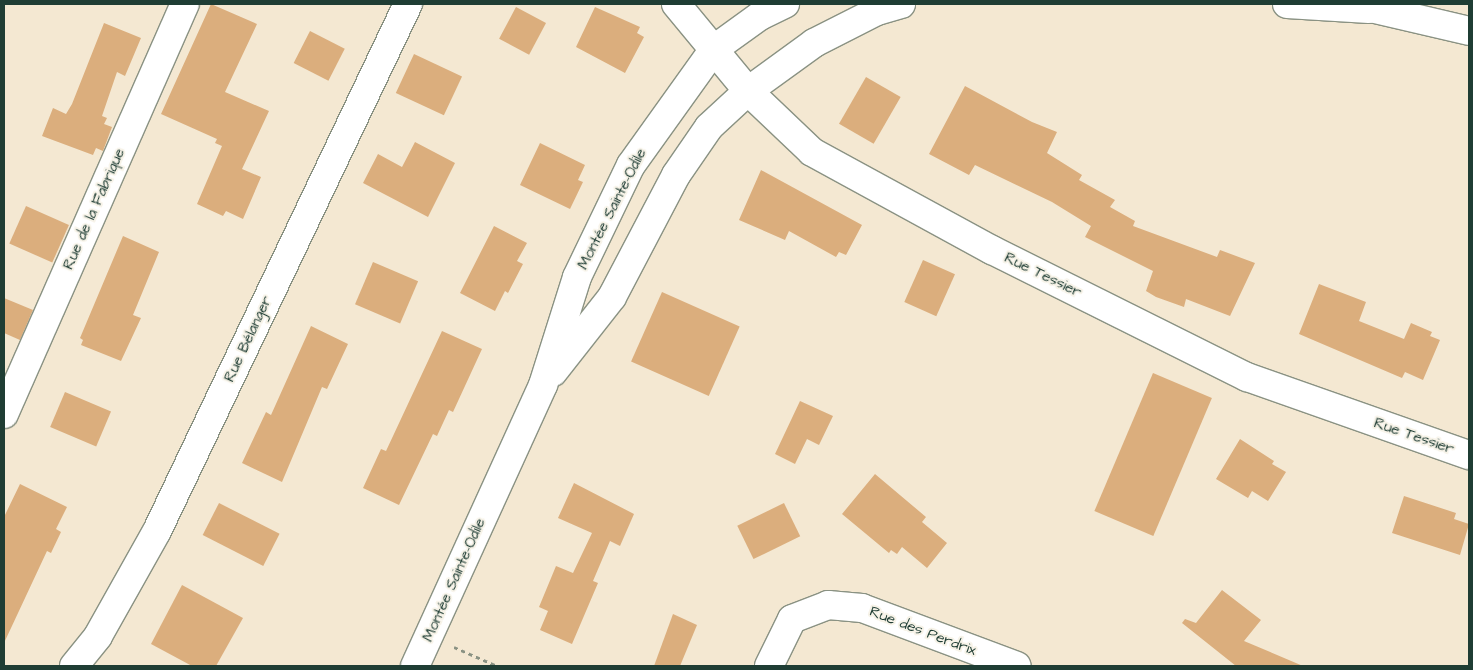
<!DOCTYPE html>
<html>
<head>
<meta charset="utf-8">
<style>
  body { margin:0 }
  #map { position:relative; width:1473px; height:670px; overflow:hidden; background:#f4e8d2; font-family:"Architects Daughter",sans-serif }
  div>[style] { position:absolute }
  .building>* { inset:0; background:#dbae7d; transform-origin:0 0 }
  .path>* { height:3px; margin-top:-1.5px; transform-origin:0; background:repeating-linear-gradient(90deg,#8a9283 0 4px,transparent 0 8px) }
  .roads { filter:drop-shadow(1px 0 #8a9283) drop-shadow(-1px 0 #8a9283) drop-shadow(0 1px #8a9283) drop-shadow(0 -1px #8a9283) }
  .minor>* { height:28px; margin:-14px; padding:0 14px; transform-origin:14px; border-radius:14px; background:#fff }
  .major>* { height:28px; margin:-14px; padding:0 14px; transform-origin:14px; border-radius:14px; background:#fff }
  span { translate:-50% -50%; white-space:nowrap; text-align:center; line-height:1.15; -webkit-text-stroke:4px #f7f3e8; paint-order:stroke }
  .street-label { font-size:15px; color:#1f3d34 }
  .frame { position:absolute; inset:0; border:5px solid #1f3d34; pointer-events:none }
</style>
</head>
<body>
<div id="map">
  <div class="building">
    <i style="clip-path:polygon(211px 4px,257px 24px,225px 92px,269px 111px,242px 169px,261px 177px,243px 219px,226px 211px,223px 216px,197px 204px,222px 146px,215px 143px,217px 139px,161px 114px)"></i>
    <i style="left:516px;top:7px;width:34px;height:36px;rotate:28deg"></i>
    <i style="clip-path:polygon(595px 7px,640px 27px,637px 33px,644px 37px,625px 73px,576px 47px)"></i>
    <i style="clip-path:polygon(104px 23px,141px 38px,125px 76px,117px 72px,102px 116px,107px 118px,104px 124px,112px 127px,103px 151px,96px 148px,93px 155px,42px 136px,53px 108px,66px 114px,72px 104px)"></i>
    <i style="left:310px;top:31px;width:39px;height:36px;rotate:27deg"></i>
    <i style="left:414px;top:54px;width:53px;height:43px;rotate:25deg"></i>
    <i style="left:866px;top:77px;width:40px;height:54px;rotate:30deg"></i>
    <i style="clip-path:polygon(965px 86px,1032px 122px,1057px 132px,1047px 153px,1082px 175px,1079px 180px,1115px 200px,1110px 207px,1135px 221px,1133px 226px,1217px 257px,1220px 250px,1255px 263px,1230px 316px,1186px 299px,1184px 307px,1156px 297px,1146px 291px,1153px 271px,1085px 237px,1091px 226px,1052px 202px,975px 165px,969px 175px,929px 154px)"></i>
    <i style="clip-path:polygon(415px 142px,455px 163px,428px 217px,363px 183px,378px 154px,402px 167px)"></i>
    <i style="clip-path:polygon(540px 143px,585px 165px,578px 180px,583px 182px,570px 209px,520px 185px)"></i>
    <i style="clip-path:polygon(761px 170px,862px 225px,846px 255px,839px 252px,836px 257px,789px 231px,785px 240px,739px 220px)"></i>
    <i style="left:26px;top:206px;width:47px;height:41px;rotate:24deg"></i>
    <i style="clip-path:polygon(494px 226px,527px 243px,517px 261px,523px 264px,508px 293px,505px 291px,495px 311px,460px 293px)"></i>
    <i style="clip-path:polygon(123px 236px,159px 252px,133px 315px,141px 318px,121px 361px,81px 345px,83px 340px,80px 338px)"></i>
    <i style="left:923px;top:260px;width:35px;height:46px;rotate:24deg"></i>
    <i style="left:373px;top:262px;width:49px;height:46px;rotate:23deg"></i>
    <i style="clip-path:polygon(1319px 284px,1366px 302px,1359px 321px,1404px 339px,1411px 323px,1432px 332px,1430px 336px,1440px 340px,1423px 380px,1405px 372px,1402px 378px,1299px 334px)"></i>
    <i style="left:662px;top:292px;width:85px;height:76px;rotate:24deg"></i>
    <i style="clip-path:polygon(4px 298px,33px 310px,20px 340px,4px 333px)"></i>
    <i style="clip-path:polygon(311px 326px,348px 344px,327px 389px,322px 387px,282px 482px,242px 463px,266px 412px,271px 415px)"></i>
    <i style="clip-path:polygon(442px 331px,482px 349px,453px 412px,449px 410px,437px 436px,433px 434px,399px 505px,363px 488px,381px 449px,386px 451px)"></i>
    <i style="left:1153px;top:373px;width:64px;height:150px;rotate:23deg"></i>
    <i style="left:65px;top:392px;width:50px;height:38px;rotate:23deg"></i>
    <i style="clip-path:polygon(800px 401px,833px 416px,819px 445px,807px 439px,795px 464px,775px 454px)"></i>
    <i style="clip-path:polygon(1240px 439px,1274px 461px,1272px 464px,1286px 472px,1268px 501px,1252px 491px,1248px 498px,1216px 479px)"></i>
    <i style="clip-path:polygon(875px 474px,926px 517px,922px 522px,947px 543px,927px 568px,902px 547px,897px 554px,891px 550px,889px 553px,842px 514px)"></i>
    <i style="clip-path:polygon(574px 483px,634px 514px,620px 546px,610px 541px,593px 581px,598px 583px,572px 644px,540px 630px,548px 611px,539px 607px,556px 566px,573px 573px,592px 533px,558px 518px)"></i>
    <i style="clip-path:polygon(20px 484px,67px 507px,56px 529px,61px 532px,51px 553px,47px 551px,4px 643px,4px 517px)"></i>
    <i style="clip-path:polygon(1404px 496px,1456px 513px,1454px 519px,1469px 524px,1460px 555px,1392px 533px)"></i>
    <i style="left:219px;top:503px;width:68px;height:36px;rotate:27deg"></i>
    <i style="left:784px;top:503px;width:37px;height:52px;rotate:64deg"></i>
    <i style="clip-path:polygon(182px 585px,243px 618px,216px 666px,192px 666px,151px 644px)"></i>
    <i style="clip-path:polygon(1222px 590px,1261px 620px,1244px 641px,1303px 666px,1236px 666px,1182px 623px,1185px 619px,1196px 623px)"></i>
    <i style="clip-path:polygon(673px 614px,697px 625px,680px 666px,654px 666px)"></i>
  </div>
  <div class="path">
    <i style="left:454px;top:647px;width:47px;rotate:23.8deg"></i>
  </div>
  <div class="roads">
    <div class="minor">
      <i style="left:676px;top:4px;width:113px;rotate:50.4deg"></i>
      <i style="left:748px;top:91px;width:88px;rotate:43.6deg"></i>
      <i style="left:812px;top:152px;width:205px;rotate:28.6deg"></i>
      <i style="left:992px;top:250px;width:285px;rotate:26.5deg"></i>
      <i style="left:1247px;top:377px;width:235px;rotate:19.4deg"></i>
      <i style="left:4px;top:414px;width:448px;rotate:-66.2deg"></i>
      <i style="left:74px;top:666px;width:38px;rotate:-51deg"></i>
      <i style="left:98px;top:636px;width:120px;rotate:-60.7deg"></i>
      <i style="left:157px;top:531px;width:584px;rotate:-64.53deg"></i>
      <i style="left:769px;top:666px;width:52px;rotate:-63.9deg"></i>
      <i style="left:792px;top:619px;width:39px;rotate:-21deg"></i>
      <i style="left:828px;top:605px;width:34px;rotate:5deg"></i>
      <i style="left:862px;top:608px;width:165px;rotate:20.5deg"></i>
    </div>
    <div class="major">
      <i style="left:1287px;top:4px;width:82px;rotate:3.5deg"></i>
      <i style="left:1354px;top:4px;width:118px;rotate:13.2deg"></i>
      <i style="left:553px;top:372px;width:95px;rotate:-51.8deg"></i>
      <i style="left:612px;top:297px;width:138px;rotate:-62.3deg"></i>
      <i style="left:676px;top:175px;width:58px;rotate:-55.5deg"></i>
      <i style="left:709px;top:127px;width:53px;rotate:-42.7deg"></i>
      <i style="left:748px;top:91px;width:82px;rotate:-36deg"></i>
      <i style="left:814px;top:43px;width:71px;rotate:-26.9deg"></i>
      <i style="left:877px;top:11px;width:25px;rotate:-16deg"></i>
      <i style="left:415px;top:666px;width:309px;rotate:-65.5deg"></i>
      <i style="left:543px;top:385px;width:113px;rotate:-72.5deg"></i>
      <i style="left:577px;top:277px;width:124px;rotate:-64.3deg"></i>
      <i style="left:631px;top:165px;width:143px;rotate:-54.4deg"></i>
      <i style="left:714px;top:49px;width:57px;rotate:-35.7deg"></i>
      <i style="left:760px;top:16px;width:28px;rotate:-26deg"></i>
    </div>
  </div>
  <div class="street-label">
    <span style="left:94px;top:209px;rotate:-66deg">Rue de la Fabrique</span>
    <span style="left:612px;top:209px;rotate:-63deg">Montée Sainte-Odile</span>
    <span style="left:1043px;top:275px;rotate:26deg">Rue Tessier</span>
    <span style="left:248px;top:339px;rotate:-65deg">Rue Bélanger</span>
    <span style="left:1414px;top:436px;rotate:19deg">Rue Tessier</span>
    <span style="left:454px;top:580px;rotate:-66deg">Montée Sainte-Odile</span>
    <span style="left:923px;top:631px;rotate:21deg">Rue des Perdrix</span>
  </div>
  <div class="frame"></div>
</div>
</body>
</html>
